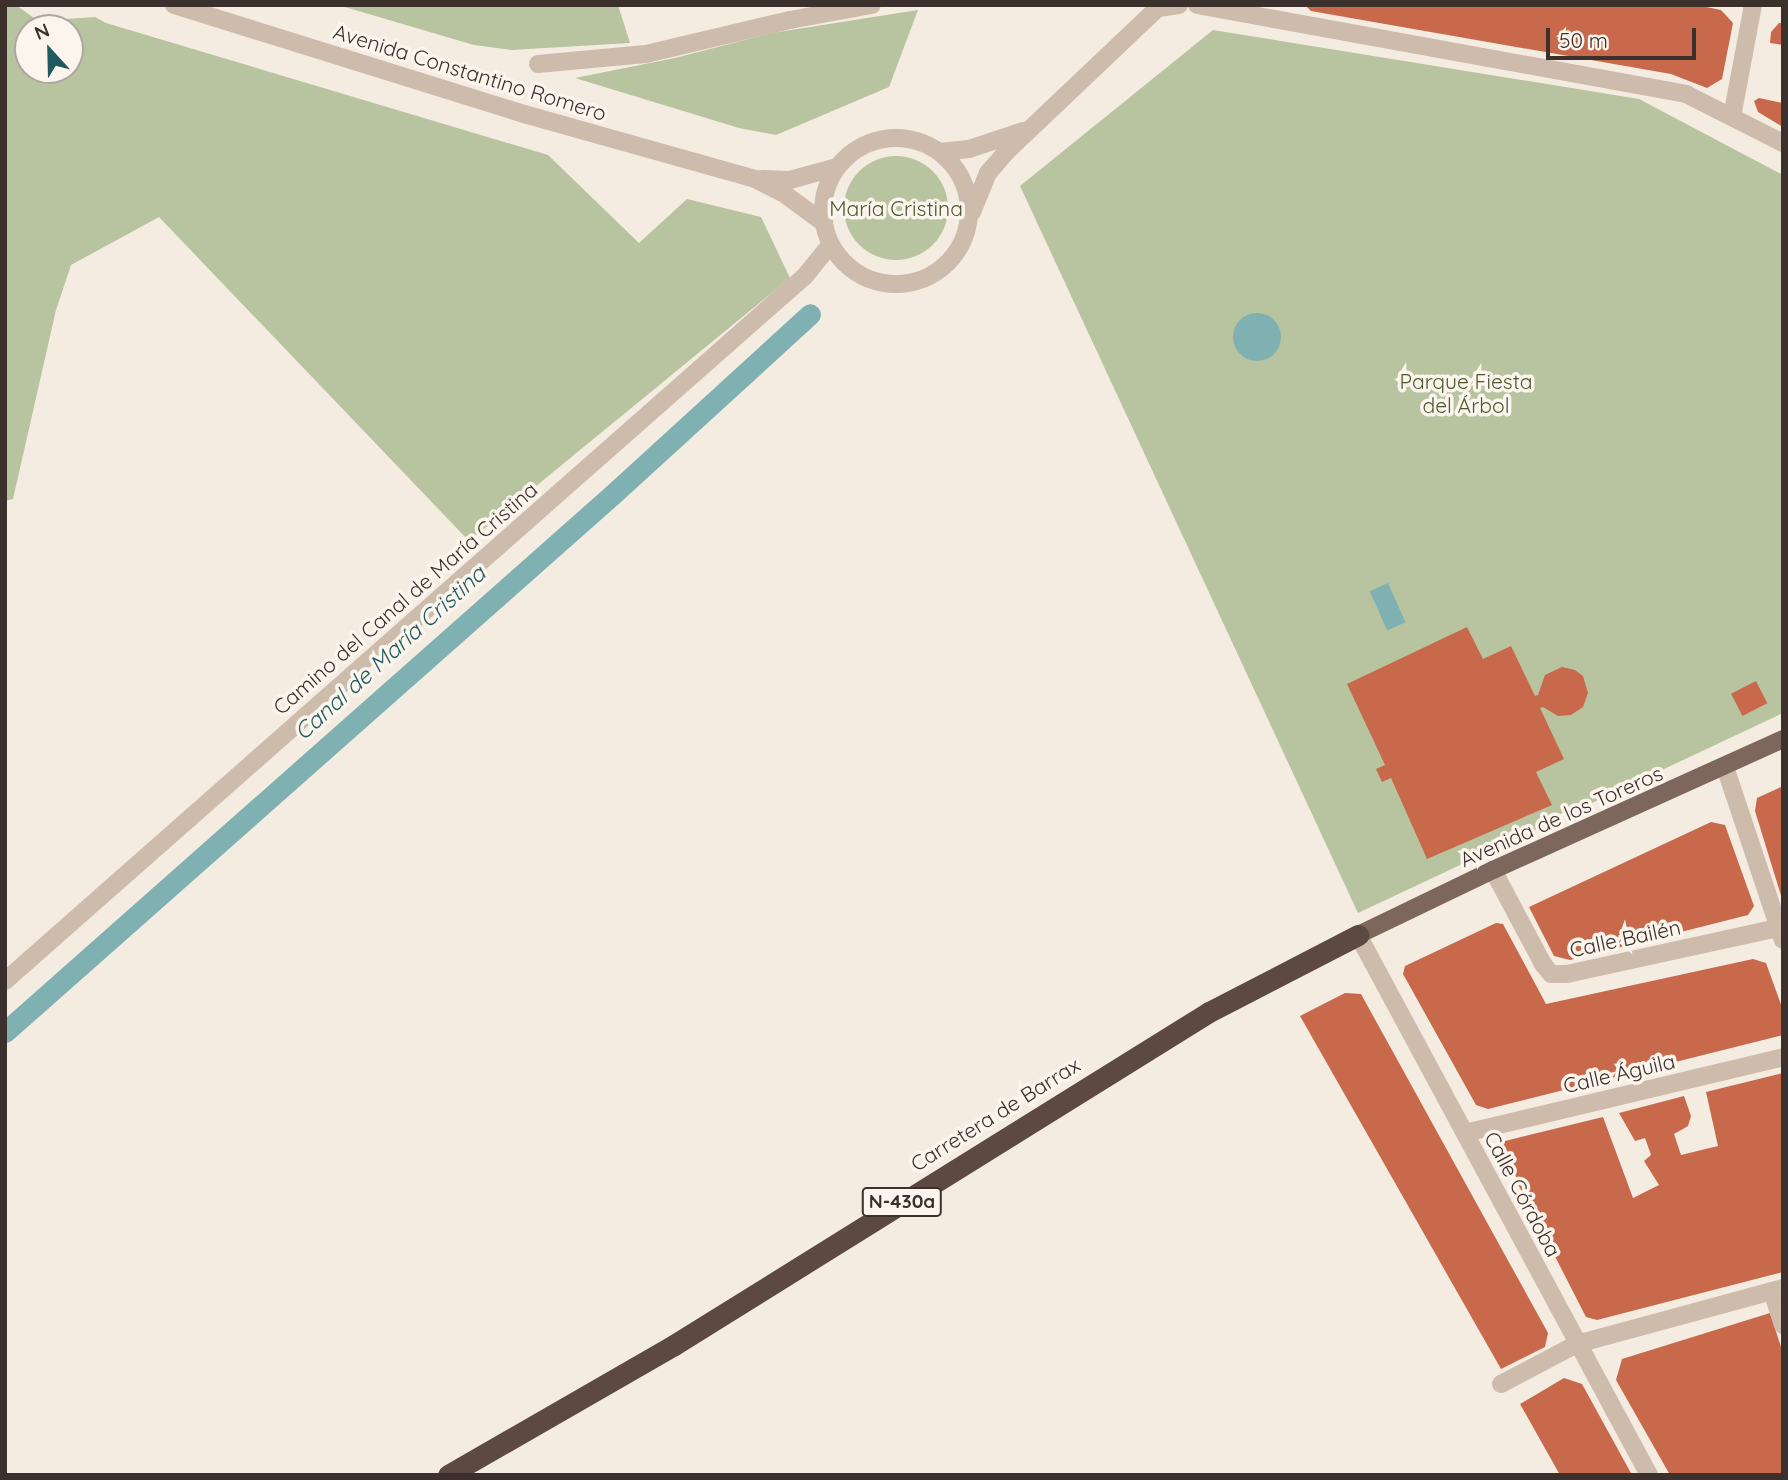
<!DOCTYPE html>
<html>
<head>
<meta charset="utf-8">
<style>
  body { margin:0 }
  #map { position:relative; width:1788px; height:1480px; overflow:hidden; background:#f4ebe1; font-family:Quicksand,sans-serif }
  div>[style] { position:absolute }
  .green>* { inset:0; background:#b8c4a0 }
  .round { border-radius:50% }
  .water>* { inset:0; background:#7fb0b2; transform-origin:0 0 }
  .canal>* { height:21px; margin:-10.5px; padding:0 10.5px; transform-origin:10.5px; border-radius:10.5px; background:#7fb0b2 }
  .building>* { inset:0; background:#c8694b; transform-origin:0 0 }
  .minor>* { height:18px; margin:-9px; padding:0 9px; transform-origin:9px; border-radius:9px; background:#cdbbac }
  .minor>.ring { margin:-9px; padding:0; box-sizing:content-box; background:none; border:18px solid #cdbbac; border-radius:50% }
  .major>* { height:18px; margin:-9px; padding:0 9px; transform-origin:9px; border-radius:9px; background:#7d675c }
  .highway>* { height:21px; margin:-10.5px; padding:0 10.5px; transform-origin:10.5px; border-radius:10.5px; background:#5c4a42 }
  span { translate:-50% -50%; white-space:nowrap; text-align:center; line-height:1.15; -webkit-text-stroke:7px #fbf5ee; paint-order:stroke }
  .shield-label span { padding:2px 5px; background:#fbf5ee; border:2px solid; border-radius:5px; -webkit-text-stroke-width:0 }
  .shield-label { font-size:19px; color:#3b302b; font-weight:700 }
  .street-label { font-size:21px; color:#3b302b }
  .park-label { font-size:21px; color:#4a5a2e }
  .water-label { font-size:23px; color:#1f5a5e; font-style:italic }
  .frame { position:absolute; inset:0; border:7px solid #3b302b; pointer-events:none }
  .north { position:absolute; left:14px; top:14px; width:70px; height:70px; box-sizing:border-box; background:#fbf5ee; border:2px solid #aea6a0; border-radius:50%; rotate:338deg; font-size:19px; font-weight:700; line-height:28px; text-align:center; color:#3b302b }
  .north::after { content:''; display:block; margin:auto; width:24px; height:32px; background:#1f5a5e; clip-path:polygon(50% 0,100% 100%,50% 72%,0 100%) }
  .scale { position:absolute; left:1546px; top:28px; width:150px; height:32px; box-sizing:border-box; border:4px solid #3b302b; border-top:0; padding-left:9px; font-size:21px; line-height:24px; white-space:nowrap; color:#3b302b; -webkit-text-stroke:5px #fbf5ee; paint-order:stroke }
</style>
</head>
<body>
<div id="map">
  <div class="green">
    <i style="clip-path:polygon(evenodd,5px 5px,16px 5px,38px 21px,95px 17px,106px 23px,548px 155px,639px 243px,687px 199px,761px 217px,790px 278px,469px 541px,159px 217px,71px 265px,56px 310px,13px 499px,5px 501px,5px 5px,28px 28px,70px 28px,70px 70px,28px 70px,28px 28px)"></i>
    <i style="clip-path:polygon(338px 5px,618px 5px,630px 43px,511px 50px,474px 45px)"></i>
    <i style="clip-path:polygon(918px 10px,889px 87px,776px 135px,739px 128px,575px 78px,675px 58px,772px 33px)"></i>
    <i style="clip-path:polygon(1213px 30px,1639px 99px,1783px 175px,1783px 713px,1358px 913px,1020px 186px)"></i>
    <i class="round" style="left:844px;top:156px;width:104px;height:104px"></i>
  </div>
  <div class="water">
    <i class="round" style="left:1233px;top:313px;width:48px;height:48px"></i>
    <i style="left:1388px;top:583px;width:43px;height:20px;rotate:66deg"></i>
  </div>
  <div class="canal">
    <i style="left:5px;top:1032px;width:810px;rotate:-41.5deg"></i>
    <i style="left:612px;top:495px;width:268px;rotate:-42.4deg"></i>
  </div>
  <div class="building">
    <i style="clip-path:polygon(1305px 5px,1696px 5px,1721px 10px,1733px 23px,1722px 79px,1707px 88px,1671px 74px,1311px 11px)"></i>
    <i style="clip-path:polygon(1779px 23px,1783px 23px,1783px 45px,1770px 43px,1771px 32px)"></i>
    <i style="clip-path:polygon(1759px 98px,1783px 103px,1783px 127px,1758px 112px,1754px 101px)"></i>
    <i style="clip-path:polygon(1467px 627px,1483px 659px,1511px 646px,1535px 696px,1538px 695px,1545px 675px,1562px 667px,1575px 670px,1583px 676px,1588px 693px,1583px 707px,1571px 715px,1558px 716px,1543px 707px,1540px 708px,1564px 759px,1536px 772px,1552px 805px,1427px 859px,1391px 778px,1382px 782px,1376px 769px,1385px 765px,1347px 684px)"></i>
    <i style="left:1756px;top:681px;width:25px;height:28px;rotate:63deg"></i>
    <i style="clip-path:polygon(1783px 786px,1783px 902px,1755px 811px,1757px 798px)"></i>
    <i style="clip-path:polygon(1711px 822px,1725px 825px,1754px 906px,1748px 915px,1570px 960px,1554px 956px,1529px 907px)"></i>
    <i style="clip-path:polygon(1496px 923px,1503px 924px,1546px 1004px,1753px 959px,1766px 963px,1783px 1010px,1783px 1035px,1488px 1109px,1476px 1105px,1403px 974px,1405px 966px)"></i>
    <i style="clip-path:polygon(1345px 993px,1361px 994px,1548px 1333px,1545px 1347px,1501px 1369px,1300px 1016px)"></i>
    <i style="clip-path:polygon(1783px 1073px,1783px 1272px,1597px 1320px,1586px 1317px,1499px 1147px,1501px 1142px,1603px 1117px,1633px 1198px,1659px 1185px,1644px 1161px,1651px 1155px,1645px 1138px,1635px 1141px,1619px 1113px,1684px 1096px,1691px 1116px,1688px 1126px,1674px 1134px,1681px 1155px,1718px 1146px,1706px 1092px)"></i>
    <i style="clip-path:polygon(1770px 1313px,1783px 1353px,1783px 1475px,1670px 1475px,1616px 1380px,1622px 1359px)"></i>
    <i style="clip-path:polygon(1564px 1378px,1582px 1384px,1632px 1475px,1560px 1475px,1520px 1404px)"></i>
  </div>
  <div class="minor">
    <i style="left:174px;top:5px;width:367px;rotate:17.3deg"></i>
    <i style="left:524px;top:114px;width:240px;rotate:15.7deg"></i>
    <i style="left:755px;top:179px;width:31px;rotate:27deg"></i>
    <i style="left:783px;top:193px;width:51px;rotate:36.2deg"></i>
    <i style="left:1197px;top:5px;width:497px;rotate:10.3deg"></i>
    <i style="left:1686px;top:94px;width:109px;rotate:26.8deg"></i>
    <i style="left:1158px;top:8px;width:21px;rotate:-8deg"></i>
    <i style="left:538px;top:64px;width:108px;rotate:-5.3deg"></i>
    <i style="left:646px;top:54px;width:148px;rotate:-13.3deg"></i>
    <i style="left:790px;top:20px;width:83px;rotate:-10.4deg"></i>
    <i style="left:1732px;top:117px;width:114px;rotate:-79.4deg"></i>
    <i class="ring" style="left:823px;top:138px;width:128px;height:128px"></i>
    <i style="left:940px;top:152px;width:29px;rotate:-6deg"></i>
    <i style="left:969px;top:149px;width:57px;rotate:-18.4deg"></i>
    <i style="left:762px;top:179px;width:28px;rotate:2deg"></i>
    <i style="left:790px;top:180px;width:49px;rotate:-15.5deg"></i>
    <i style="left:972px;top:212px;width:42px;rotate:-67.7deg"></i>
    <i style="left:988px;top:173px;width:28px;rotate:-49deg"></i>
    <i style="left:1006px;top:152px;width:214px;rotate:-43.5deg"></i>
    <i style="left:1725px;top:767px;width:182px;rotate:71.5deg"></i>
    <i style="left:1493px;top:870px;width:106px;rotate:62deg"></i>
    <i style="left:1543px;top:964px;width:13px;rotate:51deg"></i>
    <i style="left:1551px;top:974px;width:16px"></i>
    <i style="left:1567px;top:974px;width:221px;rotate:-12.3deg"></i>
    <i style="left:1358px;top:935px;width:613px;rotate:61.68deg"></i>
    <i style="left:5px;top:981px;width:1066px;rotate:-41.39deg"></i>
    <i style="left:805px;top:276px;width:40px;rotate:-51deg"></i>
    <i style="left:1465px;top:1133px;width:327px;rotate:-13.4deg"></i>
    <i style="left:1772px;top:1291px;width:36px;rotate:72deg"></i>
    <i style="left:1501px;top:1384px;width:86px;rotate:-27.8deg"></i>
    <i style="left:1577px;top:1344px;width:213px;rotate:-15.2deg"></i>
  </div>
  <div class="major">
    <i style="left:1358px;top:935px;width:150px;rotate:-25.7deg"></i>
    <i style="left:1493px;top:870px;width:318px;rotate:-24.3deg"></i>
  </div>
  <div class="highway">
    <i style="left:448px;top:1475px;width:261px;rotate:-29.9deg"></i>
    <i style="left:674px;top:1345px;width:630px;rotate:-31.9deg"></i>
    <i style="left:1209px;top:1012px;width:168px;rotate:-27.3deg"></i>
  </div>
  <div class="shield-label">
    <span style="left:902px;top:1202px">N-430a</span>
  </div>
  <div class="street-label">
    <span style="left:470px;top:72px;rotate:17deg">Avenida Constantino Romero</span>
    <span style="left:405px;top:598px;rotate:-41deg">Camino del Canal de María Cristina</span>
    <span style="left:1561px;top:816px;rotate:-24deg">Avenida de los Toreros</span>
    <span style="left:1625px;top:938px;rotate:-12deg">Calle Bailén</span>
    <span style="left:1619px;top:1073px;rotate:-13deg">Calle Águila</span>
    <span style="left:995px;top:1114px;rotate:-32deg">Carretera de Barrax</span>
    <span style="left:1523px;top:1194px;rotate:62deg">Calle Córdoba</span>
  </div>
  <div class="park-label">
    <span style="left:896px;top:208px">María Cristina</span>
    <span style="left:1466px;top:393px">Parque Fiesta<br>del Árbol</span>
  </div>
  <div class="water-label">
    <span style="left:390px;top:653px;rotate:-42deg">Canal de María Cristina</span>
  </div>
  <div class="frame"></div>
  <div class="north">N</div>
  <div class="scale">50 m</div>
</div>
</body>
</html>
